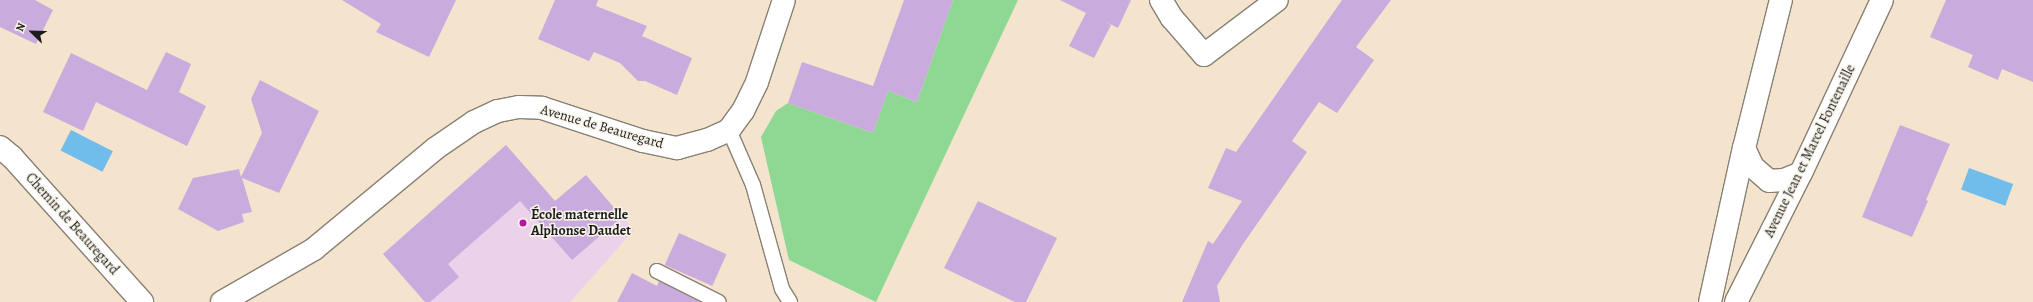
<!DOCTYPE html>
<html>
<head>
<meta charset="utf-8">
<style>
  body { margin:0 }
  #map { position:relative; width:2033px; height:302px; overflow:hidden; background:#f4e4cd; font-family:Alegreya,serif }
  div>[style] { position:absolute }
  .built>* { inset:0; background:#ecd1ea }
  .green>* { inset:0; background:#8ed894 }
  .water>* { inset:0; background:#70bcea; transform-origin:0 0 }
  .building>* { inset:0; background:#c9abdd; transform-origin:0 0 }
  .roads { filter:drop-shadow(1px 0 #888074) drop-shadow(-1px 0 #888074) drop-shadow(0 1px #888074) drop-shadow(0 -1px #888074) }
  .service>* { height:14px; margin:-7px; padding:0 7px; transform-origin:7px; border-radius:7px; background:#fff }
  .minor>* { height:22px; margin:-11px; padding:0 11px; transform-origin:11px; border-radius:11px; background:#fff }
  .secondary>* { height:22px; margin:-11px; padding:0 11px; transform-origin:11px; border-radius:11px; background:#fff }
  .dots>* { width:11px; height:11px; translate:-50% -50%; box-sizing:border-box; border:2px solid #f7f3e8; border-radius:50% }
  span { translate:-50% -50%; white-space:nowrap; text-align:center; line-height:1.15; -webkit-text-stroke:3px #f7f3e8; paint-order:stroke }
  .street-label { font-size:14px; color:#1c1c1c }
  .poi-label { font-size:14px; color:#1c1c1c; font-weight:700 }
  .left { translate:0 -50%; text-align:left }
  .north { position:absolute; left:12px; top:12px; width:40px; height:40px; -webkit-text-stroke:3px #f7f3e8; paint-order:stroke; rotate:293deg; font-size:11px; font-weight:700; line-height:16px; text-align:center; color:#1c1c1c }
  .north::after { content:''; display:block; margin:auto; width:14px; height:18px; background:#1c1c1c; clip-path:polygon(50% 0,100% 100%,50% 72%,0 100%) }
</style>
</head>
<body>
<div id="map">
  <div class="built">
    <i style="clip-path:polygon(506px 145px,555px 201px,586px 175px,634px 230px,570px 302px,425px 302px,383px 254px)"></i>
  </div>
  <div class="green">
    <i style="clip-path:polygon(953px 0,1018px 0,876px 302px,789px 260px,761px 137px,776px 111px,788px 103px,873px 133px,888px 91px,917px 102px)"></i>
  </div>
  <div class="water">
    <i style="left:71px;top:130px;width:47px;height:23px;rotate:27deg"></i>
    <i style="left:1969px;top:168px;width:47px;height:23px;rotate:20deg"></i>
  </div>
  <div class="building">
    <i style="clip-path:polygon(0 0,35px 0,53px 10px,36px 44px,0 27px)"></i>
    <i style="clip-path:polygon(342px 0,456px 0,429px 57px,376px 32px,381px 24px)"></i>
    <i style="clip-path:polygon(555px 0,598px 0,596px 6px,647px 26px,642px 36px,692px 58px,677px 95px,645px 81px,638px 81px,620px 63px,594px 52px,589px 61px,538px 39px)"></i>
    <i style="clip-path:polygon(904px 0,953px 0,917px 102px,888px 91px,873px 133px,788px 103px,802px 62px,873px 86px)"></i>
    <i style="clip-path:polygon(1060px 0,1131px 0,1118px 28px,1104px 21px,1111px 25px,1094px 58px,1069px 46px,1086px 13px)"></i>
    <i style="clip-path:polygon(1342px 0,1391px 0,1356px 47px,1374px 60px,1337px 113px,1319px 102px,1292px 141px,1307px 152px,1243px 244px,1217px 286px,1220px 302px,1182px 302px,1208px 241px,1213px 244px,1242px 201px,1208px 188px,1226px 148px,1236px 152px)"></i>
    <i style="clip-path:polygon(1946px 0,2033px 0,2033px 82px,2002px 69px,1998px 80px,1968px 67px,1973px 55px,1930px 37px)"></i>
    <i style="clip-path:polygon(166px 52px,191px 64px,179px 92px,206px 106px,187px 146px,96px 102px,83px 131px,43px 112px,71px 53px,147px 90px)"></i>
    <i style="clip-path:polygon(260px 80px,319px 111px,279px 193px,242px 178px,252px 212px,242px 214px,244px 222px,218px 231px,178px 209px,193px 178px,239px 169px,241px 177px,262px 133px,251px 99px)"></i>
    <i style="clip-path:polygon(1900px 125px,1950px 144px,1926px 200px,1928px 201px,1912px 237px,1862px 217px)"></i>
    <i style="clip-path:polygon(506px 145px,555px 201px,586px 175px,622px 217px,572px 260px,520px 201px,448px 264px,459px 277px,430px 302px,425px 302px,383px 254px)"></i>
    <i style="clip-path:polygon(978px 201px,1057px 238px,1026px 302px,1015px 302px,944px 268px)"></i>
    <i style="left:679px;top:233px;width:52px;height:35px;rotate:24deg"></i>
    <i style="clip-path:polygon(632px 273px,657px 286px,659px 281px,700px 302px,617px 302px)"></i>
  </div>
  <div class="roads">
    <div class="service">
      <i style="left:729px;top:130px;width:60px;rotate:66.4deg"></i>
      <i style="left:753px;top:185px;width:108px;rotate:74.4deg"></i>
      <i style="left:782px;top:289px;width:15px;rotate:58deg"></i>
      <i style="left:657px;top:271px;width:69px;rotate:26.6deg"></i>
    </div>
    <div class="minor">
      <i style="left:1161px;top:0;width:21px;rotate:59deg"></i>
      <i style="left:1172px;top:18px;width:49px;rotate:49.1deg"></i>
      <i style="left:1204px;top:55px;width:91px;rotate:-37deg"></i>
      <i style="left:0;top:147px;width:16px;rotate:40deg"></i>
      <i style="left:12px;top:157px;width:195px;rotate:48.1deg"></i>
      <i style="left:222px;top:302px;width:106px;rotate:-29.9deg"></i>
      <i style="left:314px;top:249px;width:158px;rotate:-39.6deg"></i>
      <i style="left:436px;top:148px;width:46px;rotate:-34.4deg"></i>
      <i style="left:474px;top:122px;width:26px;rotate:-25deg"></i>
      <i style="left:498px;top:111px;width:21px;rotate:-11deg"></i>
      <i style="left:519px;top:107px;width:23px;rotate:2deg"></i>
      <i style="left:542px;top:108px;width:106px;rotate:18.1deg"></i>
      <i style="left:643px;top:141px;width:35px;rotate:12deg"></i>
      <i style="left:677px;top:148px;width:31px;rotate:-15deg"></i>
      <i style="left:707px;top:140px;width:24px;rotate:-24deg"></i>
      <i style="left:729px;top:130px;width:24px;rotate:-54deg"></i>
      <i style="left:743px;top:111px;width:32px;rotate:-64deg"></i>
      <i style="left:757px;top:82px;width:86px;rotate:-71.8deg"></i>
    </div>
    <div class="secondary">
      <i style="left:1744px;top:148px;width:21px;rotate:65deg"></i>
      <i style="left:1753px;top:167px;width:21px;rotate:41deg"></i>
      <i style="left:1769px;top:181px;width:15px;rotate:-4deg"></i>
      <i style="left:1784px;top:180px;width:18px;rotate:-22deg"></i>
      <i style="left:1710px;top:302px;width:158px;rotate:-77.6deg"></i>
      <i style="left:1744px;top:148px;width:153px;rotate:-76deg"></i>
      <i style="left:1736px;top:302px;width:144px;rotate:-63.3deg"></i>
      <i style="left:1801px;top:173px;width:191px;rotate:-64.9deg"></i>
    </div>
  </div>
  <div class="dots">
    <i style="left:523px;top:223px;background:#b5179e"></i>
  </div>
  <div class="street-label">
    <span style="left:602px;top:127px;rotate:16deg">Avenue de Beauregard</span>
    <span style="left:1810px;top:151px;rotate:-64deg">Avenue Jean et Marcel Fontenaille</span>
    <span style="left:72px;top:224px;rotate:48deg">Chemin de Beauregard</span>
  </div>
  <div class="poi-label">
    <span class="left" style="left:531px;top:223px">École maternelle<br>Alphonse Daudet</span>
  </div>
  <div class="north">N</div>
</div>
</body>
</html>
